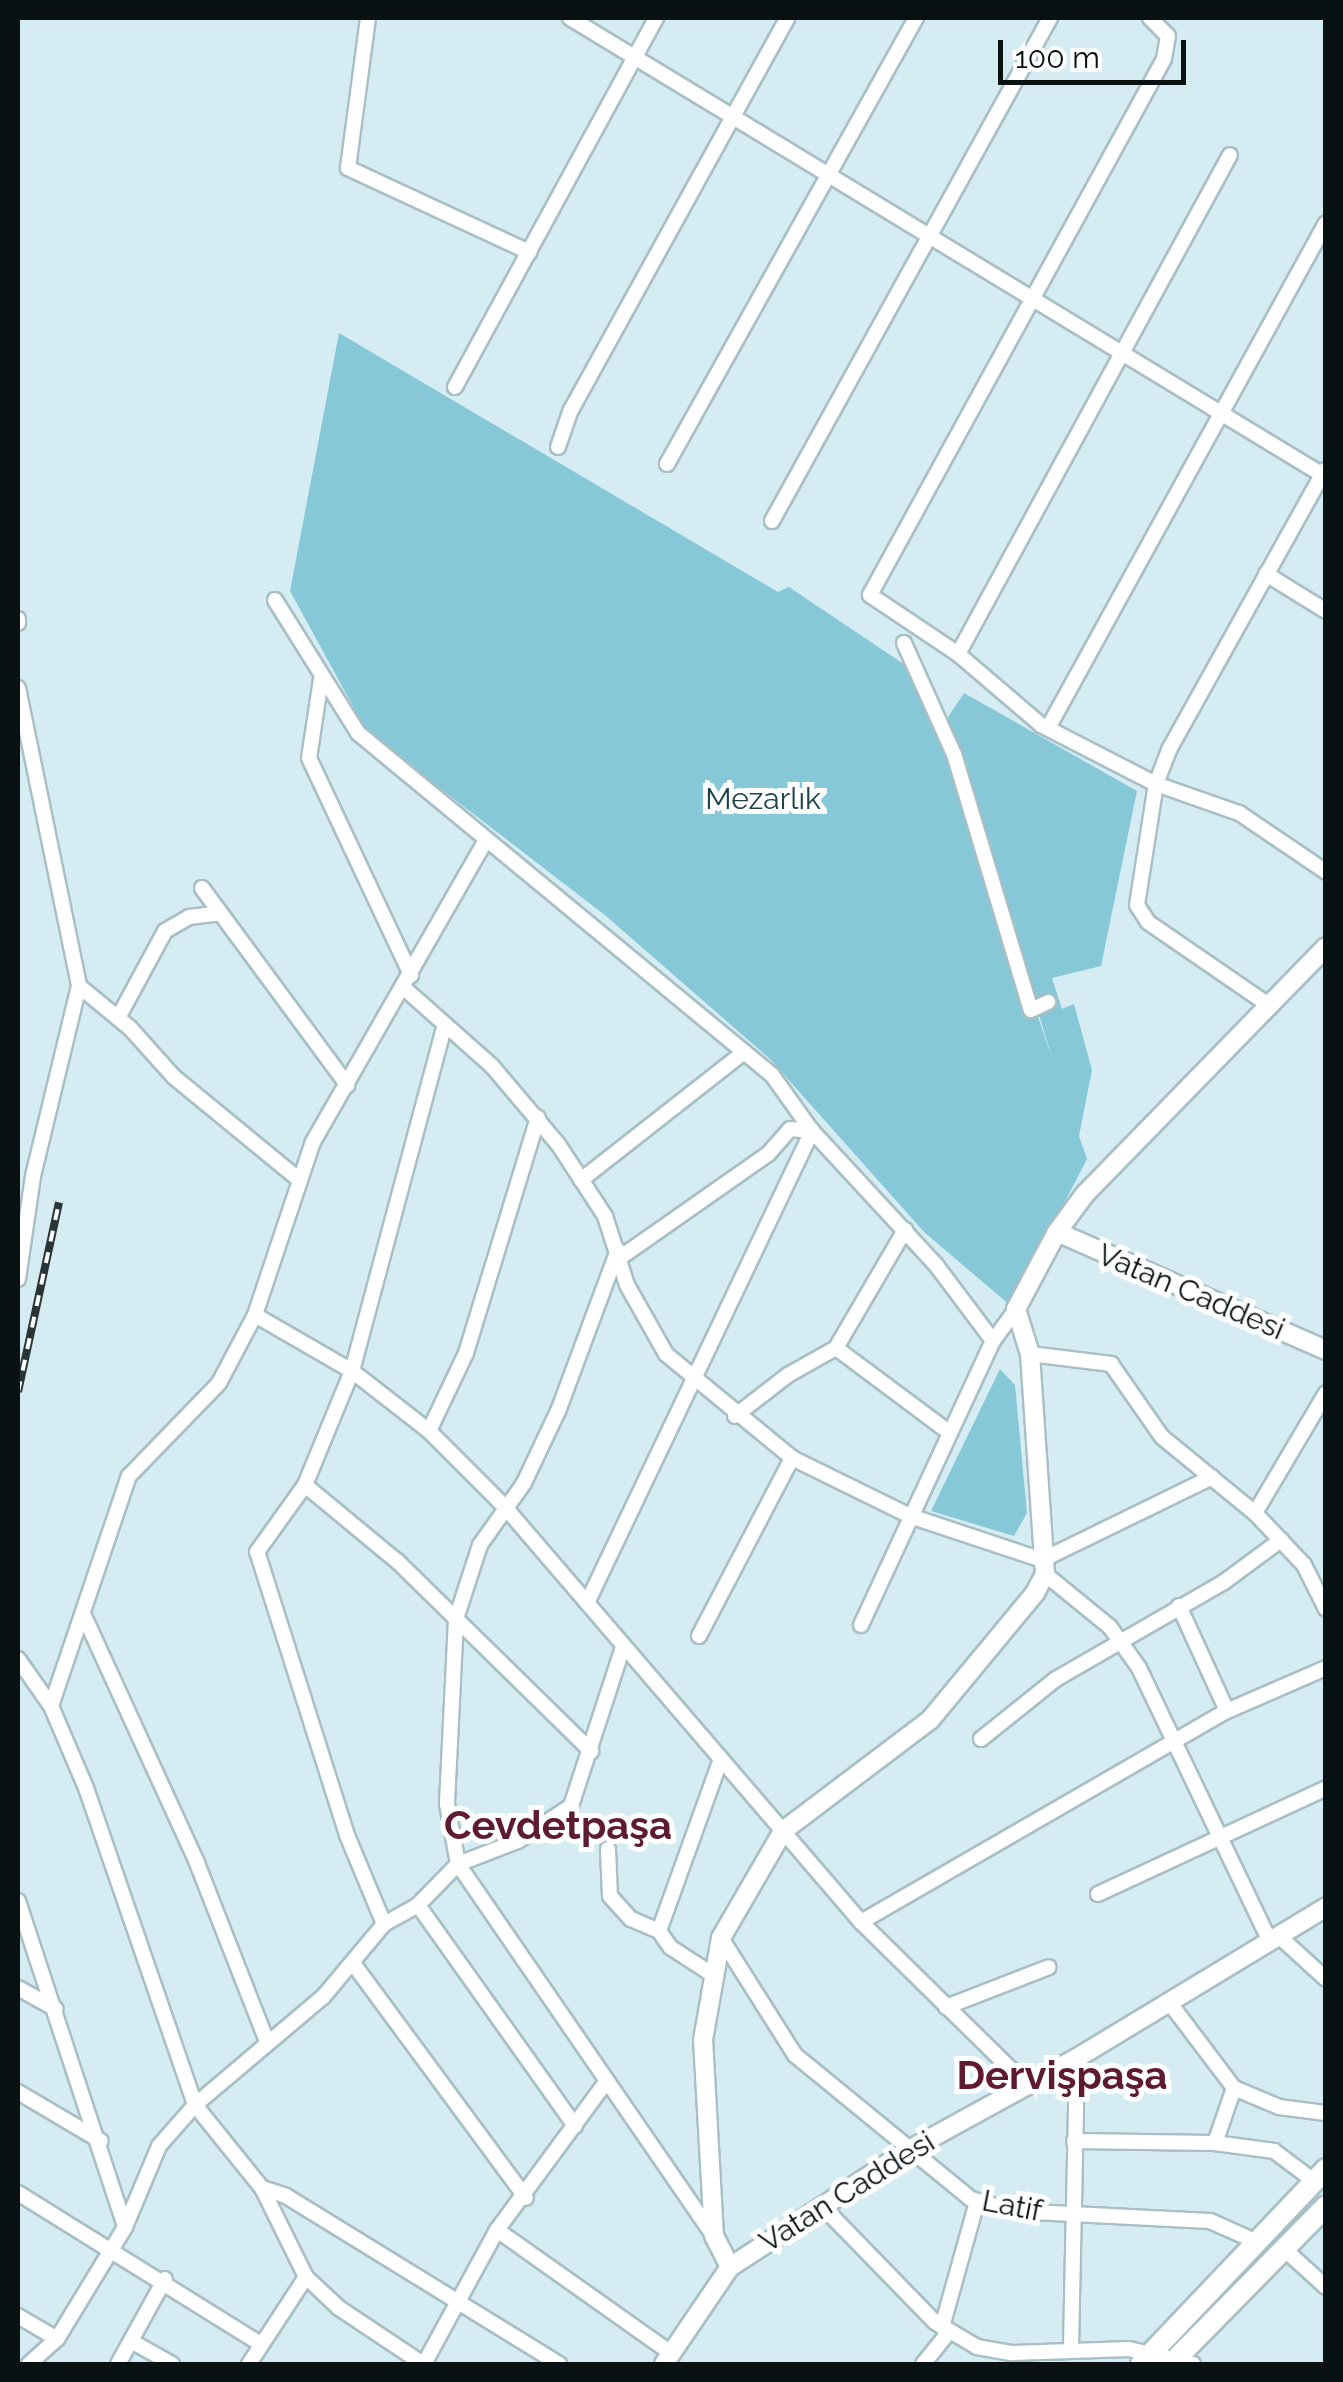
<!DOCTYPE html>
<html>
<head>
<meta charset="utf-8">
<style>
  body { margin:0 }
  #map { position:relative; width:1343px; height:2382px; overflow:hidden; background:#d5edf2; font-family:Raleway,sans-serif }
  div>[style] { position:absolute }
  .green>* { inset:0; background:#86c8d7 }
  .roads { filter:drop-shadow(2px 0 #a8bfc5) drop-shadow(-2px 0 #a8bfc5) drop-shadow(0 2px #a8bfc5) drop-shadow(0 -2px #a8bfc5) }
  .minor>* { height:14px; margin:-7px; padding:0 7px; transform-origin:7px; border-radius:7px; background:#fff }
  .tertiary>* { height:18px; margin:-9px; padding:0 9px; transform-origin:9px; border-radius:9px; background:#fff }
  .secondary>* { height:20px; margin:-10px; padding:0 10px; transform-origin:10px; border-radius:10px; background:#fff }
  .rail>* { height:8px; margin-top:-4px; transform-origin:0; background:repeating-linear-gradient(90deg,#fff 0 11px,#293436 0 22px); box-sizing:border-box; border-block:2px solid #293436 }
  span { translate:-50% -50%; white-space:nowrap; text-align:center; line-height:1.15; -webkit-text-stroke:10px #fff; paint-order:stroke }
  .park-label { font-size:30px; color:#1d424a }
  .street-label { font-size:30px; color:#091113 }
  .district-label { font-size:40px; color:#5e1a31; font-weight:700 }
  .frame { position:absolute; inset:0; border:20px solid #091113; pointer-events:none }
  .scale { position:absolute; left:998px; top:40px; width:188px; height:45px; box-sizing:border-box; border:5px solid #091113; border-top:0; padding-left:12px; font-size:30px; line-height:35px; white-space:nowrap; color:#091113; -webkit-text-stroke:8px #fff; paint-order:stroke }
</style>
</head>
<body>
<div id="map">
  <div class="green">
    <i style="clip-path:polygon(339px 333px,778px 592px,789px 587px,923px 677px,1053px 1061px,948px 717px,964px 693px,1137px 791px,1101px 966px,1052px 978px,1062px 1009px,1074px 1004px,1092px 1070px,1079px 1136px,1087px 1159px,1011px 1306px,924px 1232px,770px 1059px,606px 916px,367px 732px,290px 591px)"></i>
    <i style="clip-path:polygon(1000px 1369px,1015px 1385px,1027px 1513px,1014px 1536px,931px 1511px)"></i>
  </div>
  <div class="roads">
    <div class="minor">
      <i style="left:368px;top:18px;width:151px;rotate:97.6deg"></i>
      <i style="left:348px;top:168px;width:200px;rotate:24.9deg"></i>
      <i style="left:570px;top:18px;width:884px;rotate:31.26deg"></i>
      <i style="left:1150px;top:18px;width:25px;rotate:45deg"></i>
      <i style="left:1168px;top:36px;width:23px;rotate:100deg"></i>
      <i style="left:1164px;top:59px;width:611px;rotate:118.75deg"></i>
      <i style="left:870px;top:595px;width:106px;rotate:33.8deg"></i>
      <i style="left:958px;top:654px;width:109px;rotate:40.5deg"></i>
      <i style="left:1041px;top:725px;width:129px;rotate:27.2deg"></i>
      <i style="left:1156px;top:784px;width:88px;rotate:19.3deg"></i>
      <i style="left:1239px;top:813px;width:105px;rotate:34.1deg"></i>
      <i style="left:455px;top:387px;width:420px;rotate:-61.4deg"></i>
      <i style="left:558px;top:447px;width:39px;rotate:-71deg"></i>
      <i style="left:571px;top:410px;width:448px;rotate:-61.1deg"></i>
      <i style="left:667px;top:464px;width:511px;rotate:-60.83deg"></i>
      <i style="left:772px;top:521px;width:575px;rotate:-61.07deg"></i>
      <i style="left:1266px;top:574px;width:70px;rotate:31.7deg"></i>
      <i style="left:275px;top:600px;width:157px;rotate:58deg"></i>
      <i style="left:358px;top:733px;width:537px;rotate:39.56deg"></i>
      <i style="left:772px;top:1075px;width:69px;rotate:54.5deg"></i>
      <i style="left:812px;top:1131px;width:183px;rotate:47.2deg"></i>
      <i style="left:936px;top:1265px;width:95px;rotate:53.1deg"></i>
      <i style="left:18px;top:623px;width:4px;rotate:-90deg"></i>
      <i style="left:904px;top:643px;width:122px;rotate:65.8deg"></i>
      <i style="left:954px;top:754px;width:267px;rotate:73.3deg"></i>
      <i style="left:1031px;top:1010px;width:19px;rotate:-25deg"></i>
      <i style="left:958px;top:654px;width:568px;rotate:-61.41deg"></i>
      <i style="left:321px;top:679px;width:80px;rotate:98.6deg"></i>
      <i style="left:309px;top:758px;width:240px;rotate:64.8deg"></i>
      <i style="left:18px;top:688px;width:304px;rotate:78.4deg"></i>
      <i style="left:79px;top:986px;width:66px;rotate:39.5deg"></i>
      <i style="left:130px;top:1028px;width:66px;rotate:48.1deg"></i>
      <i style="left:174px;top:1077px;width:161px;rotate:39.4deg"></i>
      <i style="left:1048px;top:728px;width:576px;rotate:-61.17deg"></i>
      <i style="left:202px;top:888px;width:245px;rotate:53.6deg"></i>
      <i style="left:404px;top:988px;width:118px;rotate:41.6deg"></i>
      <i style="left:492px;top:1066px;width:102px;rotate:49.8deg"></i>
      <i style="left:558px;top:1144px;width:86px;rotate:56.9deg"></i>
      <i style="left:605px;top:1216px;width:72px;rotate:72.3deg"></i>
      <i style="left:627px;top:1285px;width:79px;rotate:60.5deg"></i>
      <i style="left:666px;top:1354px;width:163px;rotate:39.5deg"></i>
      <i style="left:792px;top:1458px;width:131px;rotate:26.2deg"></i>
      <i style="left:910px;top:1516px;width:139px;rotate:18.4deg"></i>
      <i style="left:1042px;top:1560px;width:189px;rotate:-26deg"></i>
      <i style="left:1270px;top:1006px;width:148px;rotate:-145.5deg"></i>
      <i style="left:1148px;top:922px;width:20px;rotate:-123deg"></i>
      <i style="left:1137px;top:905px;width:122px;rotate:-81.1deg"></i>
      <i style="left:1156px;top:784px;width:39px;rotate:-69deg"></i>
      <i style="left:1170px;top:748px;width:318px;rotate:-60.9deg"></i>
      <i style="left:118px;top:1018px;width:99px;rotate:-61.6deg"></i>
      <i style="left:165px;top:931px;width:28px;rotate:-30deg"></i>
      <i style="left:189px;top:917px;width:31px;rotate:-7deg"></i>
      <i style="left:581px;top:1180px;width:207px;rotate:-38.1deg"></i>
      <i style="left:618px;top:1250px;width:172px;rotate:110.4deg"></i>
      <i style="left:558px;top:1411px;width:80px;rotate:115.3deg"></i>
      <i style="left:524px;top:1483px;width:76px;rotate:125.4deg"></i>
      <i style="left:480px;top:1545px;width:78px;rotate:108deg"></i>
      <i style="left:456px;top:1619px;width:185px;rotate:92.8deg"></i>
      <i style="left:447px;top:1804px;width:61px;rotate:79.6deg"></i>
      <i style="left:458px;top:1864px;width:452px;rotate:55.5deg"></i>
      <i style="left:18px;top:1279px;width:104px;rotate:-81.7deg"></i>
      <i style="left:33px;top:1176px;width:195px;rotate:-76.4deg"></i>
      <i style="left:255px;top:1315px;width:112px;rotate:30deg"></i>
      <i style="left:352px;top:1371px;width:98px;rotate:37.9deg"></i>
      <i style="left:429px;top:1431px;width:106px;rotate:45deg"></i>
      <i style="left:504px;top:1506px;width:548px;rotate:49.36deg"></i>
      <i style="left:861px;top:1922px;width:234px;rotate:44.5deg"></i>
      <i style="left:836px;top:1348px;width:142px;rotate:36.7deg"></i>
      <i style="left:1030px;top:1354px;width:82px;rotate:7deg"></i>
      <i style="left:1111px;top:1364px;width:89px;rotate:55.1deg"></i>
      <i style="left:1162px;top:1437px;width:120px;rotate:39.3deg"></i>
      <i style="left:1255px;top:1513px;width:71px;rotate:46.7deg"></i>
      <i style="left:1304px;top:1565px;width:49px;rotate:63.4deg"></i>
      <i style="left:735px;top:1416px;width:67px;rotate:-37.7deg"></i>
      <i style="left:788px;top:1375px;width:55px;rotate:-29.4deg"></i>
      <i style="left:836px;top:1348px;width:137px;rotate:-59.7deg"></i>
      <i style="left:429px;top:1431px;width:86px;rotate:-64.6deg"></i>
      <i style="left:466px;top:1353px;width:246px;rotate:-73deg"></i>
      <i style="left:305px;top:1485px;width:119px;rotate:39.6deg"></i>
      <i style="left:397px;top:1561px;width:272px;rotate:44.4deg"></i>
      <i style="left:1255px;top:1513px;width:139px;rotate:-59.4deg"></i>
      <i style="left:1045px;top:1574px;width:84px;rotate:39.2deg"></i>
      <i style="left:1110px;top:1627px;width:50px;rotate:54.7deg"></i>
      <i style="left:1139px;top:1668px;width:304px;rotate:64.4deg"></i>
      <i style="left:587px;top:1603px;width:523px;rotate:-64.51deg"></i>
      <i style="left:812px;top:1131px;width:22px;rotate:-175deg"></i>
      <i style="left:790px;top:1129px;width:33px;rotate:131deg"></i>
      <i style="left:768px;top:1154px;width:183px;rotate:145deg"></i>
      <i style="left:1179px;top:1606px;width:115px;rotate:65.4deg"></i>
      <i style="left:85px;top:1618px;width:269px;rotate:65.4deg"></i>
      <i style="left:197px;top:1863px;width:192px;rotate:68.6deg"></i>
      <i style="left:861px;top:1625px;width:313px;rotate:-65.1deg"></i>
      <i style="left:993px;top:1341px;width:39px;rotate:-54deg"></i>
      <i style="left:699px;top:1636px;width:201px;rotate:-62.4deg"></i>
      <i style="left:18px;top:1659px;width:57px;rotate:54.9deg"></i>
      <i style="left:51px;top:1706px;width:89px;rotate:66.9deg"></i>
      <i style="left:86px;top:1788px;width:335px;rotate:71deg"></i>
      <i style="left:195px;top:2105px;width:107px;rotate:51.1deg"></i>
      <i style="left:262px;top:2188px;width:99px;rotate:63.7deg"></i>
      <i style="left:306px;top:2277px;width:45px;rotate:43.2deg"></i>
      <i style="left:339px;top:2308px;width:101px;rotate:33.7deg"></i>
      <i style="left:51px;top:1706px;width:243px;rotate:-71.3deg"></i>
      <i style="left:129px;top:1476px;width:129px;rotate:-45.9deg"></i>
      <i style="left:219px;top:1383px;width:77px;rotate:-62.1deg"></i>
      <i style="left:255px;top:1315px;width:182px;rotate:-71.5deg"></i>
      <i style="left:313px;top:1142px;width:346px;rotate:-60.2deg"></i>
      <i style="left:981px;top:1739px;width:96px;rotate:-38.7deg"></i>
      <i style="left:1056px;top:1679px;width:194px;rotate:-30deg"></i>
      <i style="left:1224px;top:1582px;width:71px;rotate:-36.4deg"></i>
      <i style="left:608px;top:1849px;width:47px;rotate:87.6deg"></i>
      <i style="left:610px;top:1896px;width:31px;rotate:48deg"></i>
      <i style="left:631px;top:1919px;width:30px;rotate:23deg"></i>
      <i style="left:659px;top:1931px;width:183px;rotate:-70.2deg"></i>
      <i style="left:1098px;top:1894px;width:251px;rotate:-24.9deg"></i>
      <i style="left:18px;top:1901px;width:343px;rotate:71.8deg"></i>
      <i style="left:418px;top:1905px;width:271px;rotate:54.6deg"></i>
      <i style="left:861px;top:1922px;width:422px;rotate:-30deg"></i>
      <i style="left:1227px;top:1711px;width:108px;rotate:-23.5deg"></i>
      <i style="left:384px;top:1924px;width:96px;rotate:-112.6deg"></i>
      <i style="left:347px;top:1835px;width:297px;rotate:-107.6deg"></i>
      <i style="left:257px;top:1552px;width:82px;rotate:-54.4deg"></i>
      <i style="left:305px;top:1485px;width:123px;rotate:-67.6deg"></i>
      <i style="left:352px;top:1371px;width:358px;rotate:-75deg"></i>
      <i style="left:659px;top:1931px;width:19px;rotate:55deg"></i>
      <i style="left:670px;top:1947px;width:48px;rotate:33deg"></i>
      <i style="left:1280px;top:1937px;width:62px;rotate:42.4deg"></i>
      <i style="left:721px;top:1938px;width:138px;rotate:57.7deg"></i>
      <i style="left:795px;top:2055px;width:227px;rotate:39.3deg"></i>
      <i style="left:971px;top:2199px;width:44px;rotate:15.9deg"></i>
      <i style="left:1013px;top:2211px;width:197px;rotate:2.9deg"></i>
      <i style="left:1210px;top:2221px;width:49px;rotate:24deg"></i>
      <i style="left:355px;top:1966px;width:288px;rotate:53.6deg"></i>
      <i style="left:18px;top:1988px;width:43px;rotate:28.9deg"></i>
      <i style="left:1169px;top:2002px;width:108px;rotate:52.9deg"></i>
      <i style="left:1234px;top:2088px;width:49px;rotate:22.9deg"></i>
      <i style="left:1279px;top:2107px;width:47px;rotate:7.3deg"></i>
      <i style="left:946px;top:2007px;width:110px;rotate:-21.2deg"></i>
      <i style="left:18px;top:2092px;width:96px;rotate:30.6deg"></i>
      <i style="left:1074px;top:2141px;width:141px;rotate:0.8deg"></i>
      <i style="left:1215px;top:2143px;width:60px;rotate:7.7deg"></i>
      <i style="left:1274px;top:2151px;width:50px;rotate:36.9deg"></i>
      <i style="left:1215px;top:2143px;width:58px;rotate:-70.9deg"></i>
      <i style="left:262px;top:2188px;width:25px;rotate:18deg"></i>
      <i style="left:286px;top:2196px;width:321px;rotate:31.6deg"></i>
      <i style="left:18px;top:2193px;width:286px;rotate:31.9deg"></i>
      <i style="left:823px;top:2207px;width:161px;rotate:45.8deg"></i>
      <i style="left:935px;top:2322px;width:49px;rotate:30.8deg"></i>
      <i style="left:977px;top:2347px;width:36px;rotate:10deg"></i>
      <i style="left:1012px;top:2353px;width:117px;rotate:-2deg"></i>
      <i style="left:1129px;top:2349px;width:66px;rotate:13.2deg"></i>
      <i style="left:497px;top:2230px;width:213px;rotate:35.3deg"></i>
      <i style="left:1283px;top:2248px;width:58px;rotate:42.2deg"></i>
      <i style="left:18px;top:2316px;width:45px;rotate:30.5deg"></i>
      <i style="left:942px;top:2327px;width:130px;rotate:-74.4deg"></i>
      <i style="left:131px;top:2341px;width:47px;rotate:29.3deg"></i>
      <i style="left:1071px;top:2347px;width:289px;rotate:-88.8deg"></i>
      <i style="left:29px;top:2364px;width:38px;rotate:-42deg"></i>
      <i style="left:57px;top:2339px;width:131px;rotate:-58.7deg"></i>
      <i style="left:125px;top:2227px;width:88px;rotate:-67.2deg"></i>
      <i style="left:159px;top:2146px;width:55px;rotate:-48.7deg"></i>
      <i style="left:195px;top:2105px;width:167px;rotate:-40.2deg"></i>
      <i style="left:323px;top:1997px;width:95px;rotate:-50.1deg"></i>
      <i style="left:384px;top:1924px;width:39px;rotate:-29deg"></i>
      <i style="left:418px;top:1905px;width:57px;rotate:-45.7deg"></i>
      <i style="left:458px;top:1864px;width:64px;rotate:-21deg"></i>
      <i style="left:518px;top:1841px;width:64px;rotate:-33.4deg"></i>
      <i style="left:571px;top:1806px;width:167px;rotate:-71.9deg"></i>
      <i style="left:118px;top:2364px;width:97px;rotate:-61.1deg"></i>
      <i style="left:249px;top:2364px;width:104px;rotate:-56.8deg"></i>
      <i style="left:424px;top:2364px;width:153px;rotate:-61.4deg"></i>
      <i style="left:497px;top:2230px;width:185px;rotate:-53.6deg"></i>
      <i style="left:923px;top:2364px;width:41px;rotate:-50.9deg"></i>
    </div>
    <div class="tertiary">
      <i style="left:1057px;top:1232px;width:294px;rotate:23.7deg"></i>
      <i style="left:730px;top:2267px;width:35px;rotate:-117deg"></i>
      <i style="left:714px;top:2236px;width:196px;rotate:-93.2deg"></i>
      <i style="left:703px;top:2040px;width:104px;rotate:-80deg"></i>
      <i style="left:721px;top:1938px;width:124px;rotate:-59.9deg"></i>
      <i style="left:783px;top:1831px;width:184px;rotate:-37.1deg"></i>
      <i style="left:930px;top:1720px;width:165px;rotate:-50.4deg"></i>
      <i style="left:1035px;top:1593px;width:21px;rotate:-62deg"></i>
      <i style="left:1045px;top:1574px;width:221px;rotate:-93.9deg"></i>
      <i style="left:1030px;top:1354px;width:47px;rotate:-107.3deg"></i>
      <i style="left:1016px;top:1309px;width:87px;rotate:-62deg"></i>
      <i style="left:1057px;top:1232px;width:47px;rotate:-53.6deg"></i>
      <i style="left:1085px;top:1194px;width:345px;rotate:-45.7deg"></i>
      <i style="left:664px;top:2364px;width:117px;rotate:-55.8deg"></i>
      <i style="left:730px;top:2267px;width:214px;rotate:-33.2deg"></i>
      <i style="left:909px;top:2150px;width:192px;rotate:-28.7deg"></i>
      <i style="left:1077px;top:2058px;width:291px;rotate:-31.2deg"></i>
    </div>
    <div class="secondary">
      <i style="left:1141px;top:2364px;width:269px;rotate:-46.5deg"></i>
      <i style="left:1171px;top:2364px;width:221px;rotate:-45.5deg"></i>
    </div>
  </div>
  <div class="rail">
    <i style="left:18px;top:1392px;width:194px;rotate:-77.8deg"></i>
  </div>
  <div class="park-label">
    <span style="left:763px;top:799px">Mezarlık</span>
  </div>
  <div class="street-label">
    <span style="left:1191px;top:1292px;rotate:23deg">Vatan Caddesi</span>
    <span style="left:847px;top:2192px;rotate:-32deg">Vatan Caddesi</span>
    <span style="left:1012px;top:2206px;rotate:11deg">Latif</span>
  </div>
  <div class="district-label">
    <span style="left:558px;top:1825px">Cevdetpaşa</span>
    <span style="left:1062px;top:2075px">Dervişpaşa</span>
  </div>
  <div class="frame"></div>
  <div class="scale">100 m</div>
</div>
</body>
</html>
